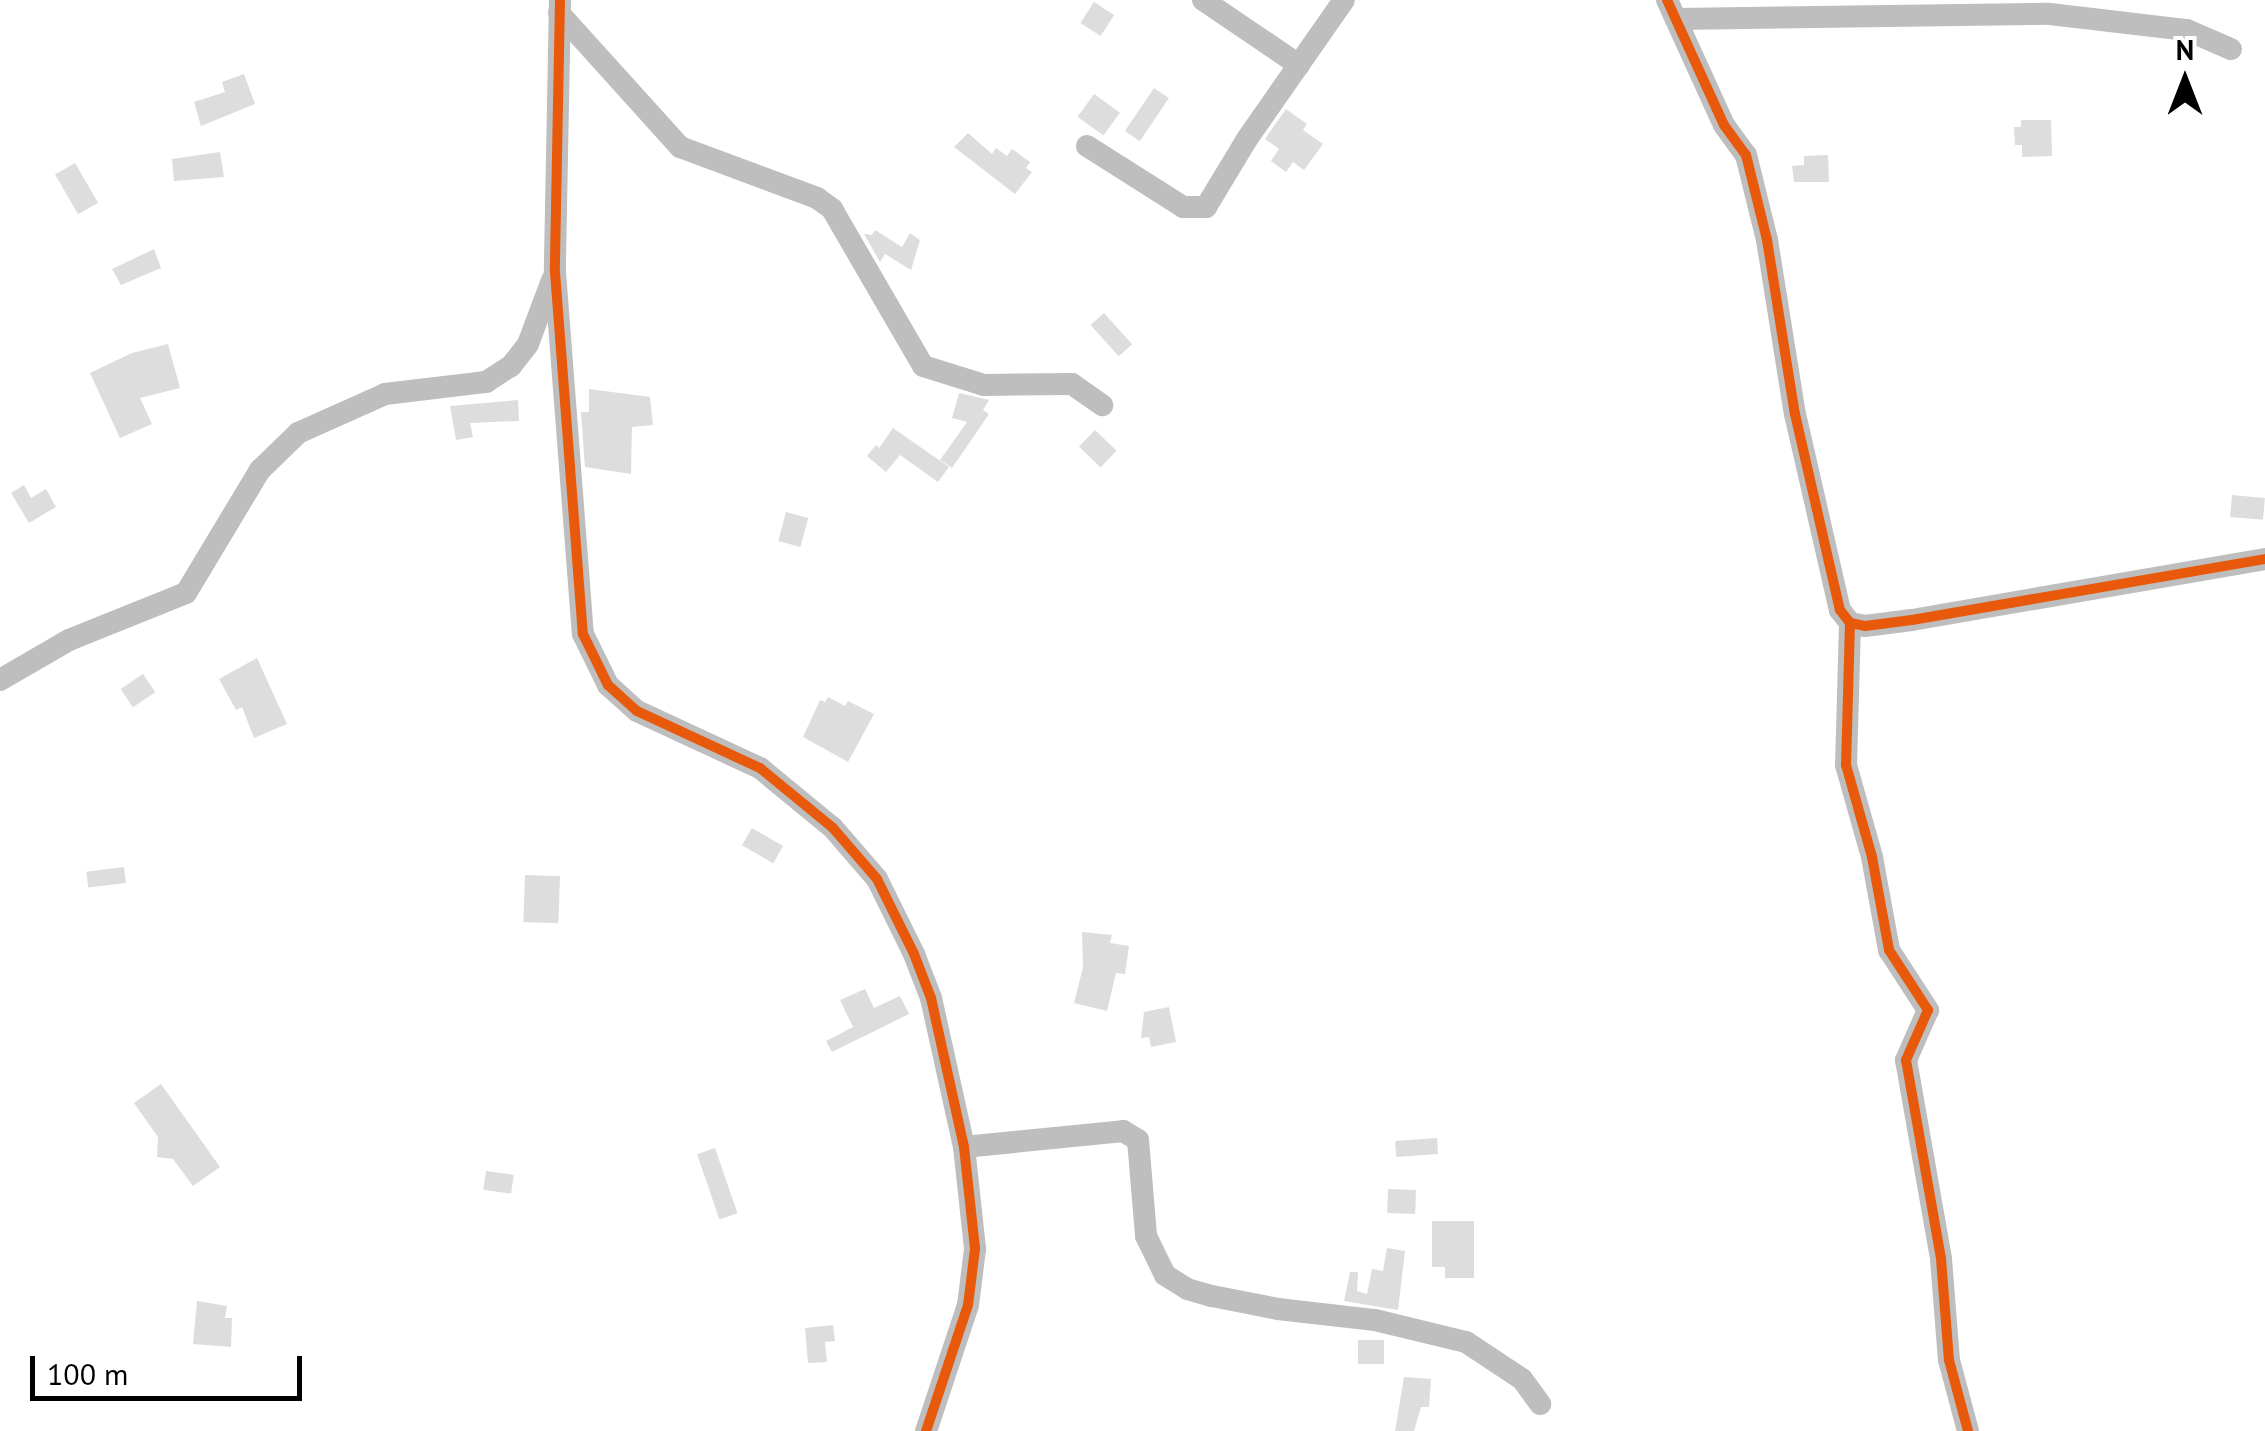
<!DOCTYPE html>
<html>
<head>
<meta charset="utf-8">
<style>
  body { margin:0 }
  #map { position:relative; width:2265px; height:1431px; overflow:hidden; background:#fff; font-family:"PT Sans",sans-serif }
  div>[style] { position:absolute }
  .building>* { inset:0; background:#ddd; transform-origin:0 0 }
  .minor>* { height:22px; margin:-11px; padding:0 11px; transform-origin:11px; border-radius:11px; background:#bebebe }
  .cycleway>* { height:10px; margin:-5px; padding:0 5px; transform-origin:5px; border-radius:5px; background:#e8590c }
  span { translate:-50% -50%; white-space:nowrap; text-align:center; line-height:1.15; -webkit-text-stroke:10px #fff; paint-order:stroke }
  .north { position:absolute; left:2135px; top:30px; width:100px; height:100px; -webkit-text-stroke:8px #fff; paint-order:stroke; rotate:0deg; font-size:28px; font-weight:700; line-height:40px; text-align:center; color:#000 }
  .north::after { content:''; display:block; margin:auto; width:35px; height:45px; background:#000; clip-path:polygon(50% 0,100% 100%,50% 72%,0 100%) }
  .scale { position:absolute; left:30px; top:1356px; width:272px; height:45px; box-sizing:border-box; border:5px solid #000; border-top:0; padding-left:12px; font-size:30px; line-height:35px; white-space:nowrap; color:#000; -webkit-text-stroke:8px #fff; paint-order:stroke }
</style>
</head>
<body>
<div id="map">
  <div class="building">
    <i style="left:1094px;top:2px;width:24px;height:25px;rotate:33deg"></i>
    <i style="clip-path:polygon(244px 74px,255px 104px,201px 126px,194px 102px,225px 92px,222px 82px)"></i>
    <i style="left:1154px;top:88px;width:18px;height:52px;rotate:34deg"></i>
    <i style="left:1094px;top:94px;width:32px;height:28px;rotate:36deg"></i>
    <i style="clip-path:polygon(1286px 109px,1307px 124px,1303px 130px,1323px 144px,1304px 170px,1293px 162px,1286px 172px,1271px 161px,1279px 149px,1265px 139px)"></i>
    <i style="clip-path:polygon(2021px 120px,2051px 120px,2052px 156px,2022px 157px,2022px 145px,2015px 145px,2014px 127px,2021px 127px)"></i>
    <i style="clip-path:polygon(968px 133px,992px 154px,996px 148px,1007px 156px,1012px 149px,1030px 162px,1026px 168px,1032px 172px,1015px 194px,954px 147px)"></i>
    <i style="clip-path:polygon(220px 152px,224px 177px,174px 181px,172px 159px)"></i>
    <i style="clip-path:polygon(1828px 155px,1829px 182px,1794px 182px,1792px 166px,1804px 165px,1804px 156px)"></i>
    <i style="left:75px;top:163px;width:46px;height:23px;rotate:60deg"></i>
    <i style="clip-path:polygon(875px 230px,902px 247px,910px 233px,920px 240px,911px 270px,885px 254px,880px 262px,864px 234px,872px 235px)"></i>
    <i style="clip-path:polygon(154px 249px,161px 268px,121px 285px,112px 269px)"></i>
    <i style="left:1104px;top:313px;width:42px;height:18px;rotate:48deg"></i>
    <i style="clip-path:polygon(168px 344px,180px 388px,140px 398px,152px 424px,120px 438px,90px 373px,132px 353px)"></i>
    <i style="clip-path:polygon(589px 389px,650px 397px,653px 425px,632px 427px,631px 474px,585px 467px,581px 412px,589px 412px)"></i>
    <i style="clip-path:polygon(959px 393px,989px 400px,983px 410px,989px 414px,952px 468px,940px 460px,967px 422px,952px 418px)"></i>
    <i style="clip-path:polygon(518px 400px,519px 421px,470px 423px,473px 437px,456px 440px,450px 406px)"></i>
    <i style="clip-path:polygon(893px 428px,949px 467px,938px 482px,900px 455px,886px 472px,867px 456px,876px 445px,879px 448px)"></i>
    <i style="left:1095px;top:430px;width:30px;height:23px;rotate:44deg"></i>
    <i style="clip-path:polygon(24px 485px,31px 498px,46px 489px,56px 507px,29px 523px,11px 493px)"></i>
    <i style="left:2232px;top:495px;width:33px;height:22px;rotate:5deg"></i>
    <i style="left:786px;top:512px;width:23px;height:30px;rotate:15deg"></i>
    <i style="clip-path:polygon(257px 658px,287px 724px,254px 738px,242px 707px,236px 710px,219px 679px)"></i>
    <i style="left:143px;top:674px;width:22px;height:27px;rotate:56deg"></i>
    <i style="clip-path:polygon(828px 697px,845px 706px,848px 701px,874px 714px,848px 762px,803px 737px,820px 700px,825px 702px)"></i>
    <i style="left:752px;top:828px;width:36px;height:20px;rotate:30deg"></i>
    <i style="left:124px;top:867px;width:16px;height:38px;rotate:83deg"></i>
    <i style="left:525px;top:875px;width:35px;height:47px;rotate:2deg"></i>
    <i style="clip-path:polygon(1082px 932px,1112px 935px,1110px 943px,1129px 946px,1125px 974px,1116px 973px,1107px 1011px,1074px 1003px,1083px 967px)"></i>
    <i style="clip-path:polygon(865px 989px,874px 1008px,900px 996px,909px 1014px,832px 1052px,826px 1041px,853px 1027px,840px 1000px)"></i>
    <i style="clip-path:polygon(1169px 1007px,1176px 1042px,1151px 1047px,1149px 1037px,1141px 1038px,1144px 1012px)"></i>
    <i style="clip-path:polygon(161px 1084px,220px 1167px,193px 1186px,173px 1159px,157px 1157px,158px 1137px,134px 1103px)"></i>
    <i style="left:1437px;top:1138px;width:16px;height:42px;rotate:86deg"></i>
    <i style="left:715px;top:1148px;width:69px;height:19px;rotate:71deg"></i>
    <i style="left:486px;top:1171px;width:28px;height:19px;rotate:8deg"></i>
    <i style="left:1388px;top:1189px;width:28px;height:24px;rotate:2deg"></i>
    <i style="clip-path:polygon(1432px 1221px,1474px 1221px,1474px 1278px,1445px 1278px,1445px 1267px,1432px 1267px)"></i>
    <i style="clip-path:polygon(1387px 1248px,1405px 1251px,1398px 1310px,1344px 1301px,1350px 1272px,1358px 1272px,1357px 1291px,1367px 1294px,1372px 1269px,1383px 1271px)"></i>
    <i style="clip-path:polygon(197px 1301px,227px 1306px,225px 1318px,232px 1318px,231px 1347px,193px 1344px)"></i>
    <i style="clip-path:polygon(833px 1325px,835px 1341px,825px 1342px,827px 1362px,808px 1363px,805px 1328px)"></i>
    <i style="left:1358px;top:1340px;width:26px;height:24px"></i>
    <i style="clip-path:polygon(1404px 1377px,1431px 1379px,1429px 1407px,1421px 1407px,1414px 1431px,1395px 1431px)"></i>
  </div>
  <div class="minor">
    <i style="left:560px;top:0;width:272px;rotate:91.1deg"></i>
    <i style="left:555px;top:272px;width:363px;rotate:85.6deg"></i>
    <i style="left:583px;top:634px;width:57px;rotate:63.9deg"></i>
    <i style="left:608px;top:685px;width:39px;rotate:42deg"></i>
    <i style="left:637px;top:711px;width:136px;rotate:24.9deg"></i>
    <i style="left:760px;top:768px;width:94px;rotate:39.4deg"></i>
    <i style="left:833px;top:828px;width:67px;rotate:49.2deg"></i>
    <i style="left:877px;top:879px;width:84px;rotate:63.7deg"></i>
    <i style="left:914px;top:954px;width:47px;rotate:68.9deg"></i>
    <i style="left:931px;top:998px;width:153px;rotate:77.5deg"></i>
    <i style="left:964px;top:1147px;width:103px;rotate:83.8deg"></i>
    <i style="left:975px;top:1249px;width:56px;rotate:97.1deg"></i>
    <i style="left:968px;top:1305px;width:133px;rotate:108.4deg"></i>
    <i style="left:1203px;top:0;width:116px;rotate:34.1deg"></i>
    <i style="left:1667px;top:0;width:137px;rotate:65.5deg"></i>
    <i style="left:1724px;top:125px;width:37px;rotate:54deg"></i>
    <i style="left:1746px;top:155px;width:88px;rotate:76.1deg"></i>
    <i style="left:1767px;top:240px;width:176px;rotate:80.9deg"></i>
    <i style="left:1795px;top:414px;width:201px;rotate:77.1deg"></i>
    <i style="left:1840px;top:610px;width:16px;rotate:52deg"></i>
    <i style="left:1850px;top:623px;width:15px;rotate:11deg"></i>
    <i style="left:1865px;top:626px;width:47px;rotate:-7.3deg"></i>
    <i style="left:1912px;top:620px;width:358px;rotate:-9.8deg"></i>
    <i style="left:559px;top:13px;width:181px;rotate:47.9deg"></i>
    <i style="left:680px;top:147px;width:146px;rotate:20.4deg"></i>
    <i style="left:817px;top:198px;width:19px;rotate:36deg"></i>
    <i style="left:832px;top:209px;width:181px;rotate:59.9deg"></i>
    <i style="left:923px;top:366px;width:64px;rotate:17.3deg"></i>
    <i style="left:984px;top:385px;width:88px;rotate:-0.7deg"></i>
    <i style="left:1072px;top:384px;width:37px;rotate:35deg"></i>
    <i style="left:1676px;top:19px;width:374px;rotate:-0.8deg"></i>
    <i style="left:2050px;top:14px;width:138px;rotate:6.7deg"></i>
    <i style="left:2187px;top:30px;width:48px;rotate:23.4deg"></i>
    <i style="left:1087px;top:146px;width:114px;rotate:32.4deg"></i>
    <i style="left:1183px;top:207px;width:23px"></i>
    <i style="left:1206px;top:207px;width:79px;rotate:-58.9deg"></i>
    <i style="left:1247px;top:139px;width:169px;rotate:-55.1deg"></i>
    <i style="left:1850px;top:623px;width:142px;rotate:91.6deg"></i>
    <i style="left:1846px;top:765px;width:96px;rotate:74.2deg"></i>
    <i style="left:1872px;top:857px;width:95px;rotate:79.6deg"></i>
    <i style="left:1889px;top:950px;width:72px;rotate:57deg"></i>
    <i style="left:1928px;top:1010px;width:55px;rotate:113.7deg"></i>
    <i style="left:1906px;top:1060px;width:202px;rotate:80deg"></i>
    <i style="left:1941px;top:1259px;width:101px;rotate:85.5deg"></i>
    <i style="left:1949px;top:1360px;width:73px;rotate:75deg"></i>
    <i style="left:0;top:680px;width:80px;rotate:-30.1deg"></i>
    <i style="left:69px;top:640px;width:126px;rotate:-21.9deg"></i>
    <i style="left:186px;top:593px;width:144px;rotate:-59deg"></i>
    <i style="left:260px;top:470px;width:53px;rotate:-44.2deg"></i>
    <i style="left:298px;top:433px;width:95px;rotate:-24.1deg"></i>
    <i style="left:385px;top:394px;width:102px;rotate:-6.8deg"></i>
    <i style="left:486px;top:382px;width:30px;rotate:-33deg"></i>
    <i style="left:511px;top:366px;width:28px;rotate:-52deg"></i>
    <i style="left:528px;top:344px;width:68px;rotate:-69.4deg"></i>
    <i style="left:964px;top:1147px;width:160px;rotate:-5.7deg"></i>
    <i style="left:1123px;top:1131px;width:17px;rotate:31deg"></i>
    <i style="left:1138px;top:1140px;width:96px;rotate:85.2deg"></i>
    <i style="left:1146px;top:1236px;width:43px;rotate:64deg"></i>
    <i style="left:1165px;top:1275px;width:26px;rotate:32deg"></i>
    <i style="left:1187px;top:1289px;width:26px;rotate:16deg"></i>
    <i style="left:1212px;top:1296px;width:67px;rotate:11.1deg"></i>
    <i style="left:1278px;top:1309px;width:98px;rotate:6.5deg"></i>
    <i style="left:1375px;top:1320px;width:94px;rotate:13.6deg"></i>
    <i style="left:1466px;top:1342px;width:67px;rotate:33.5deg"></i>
    <i style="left:1522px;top:1379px;width:31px;rotate:54deg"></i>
  </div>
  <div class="cycleway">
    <i style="left:560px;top:0;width:272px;rotate:91.1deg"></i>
    <i style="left:555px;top:272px;width:363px;rotate:85.6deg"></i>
    <i style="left:583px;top:634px;width:57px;rotate:63.9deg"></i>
    <i style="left:608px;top:685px;width:39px;rotate:42deg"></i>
    <i style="left:637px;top:711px;width:136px;rotate:24.9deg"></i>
    <i style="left:760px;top:768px;width:94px;rotate:39.4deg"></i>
    <i style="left:833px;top:828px;width:67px;rotate:49.2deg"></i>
    <i style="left:877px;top:879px;width:84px;rotate:63.7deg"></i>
    <i style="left:914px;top:954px;width:47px;rotate:68.9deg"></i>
    <i style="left:931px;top:998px;width:153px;rotate:77.5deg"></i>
    <i style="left:964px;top:1147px;width:103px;rotate:83.8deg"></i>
    <i style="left:975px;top:1249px;width:56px;rotate:97.1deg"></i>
    <i style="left:968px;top:1305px;width:133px;rotate:108.4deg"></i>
    <i style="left:1667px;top:0;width:137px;rotate:65.5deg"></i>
    <i style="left:1724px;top:125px;width:37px;rotate:54deg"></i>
    <i style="left:1746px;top:155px;width:88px;rotate:76.1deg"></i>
    <i style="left:1767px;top:240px;width:176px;rotate:80.9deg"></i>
    <i style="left:1795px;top:414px;width:201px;rotate:77.1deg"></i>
    <i style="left:1840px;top:610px;width:16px;rotate:52deg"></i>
    <i style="left:1850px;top:623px;width:15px;rotate:11deg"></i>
    <i style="left:1865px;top:626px;width:47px;rotate:-7.3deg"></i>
    <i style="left:1912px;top:620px;width:358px;rotate:-9.8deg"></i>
    <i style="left:1850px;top:623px;width:142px;rotate:91.6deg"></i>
    <i style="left:1846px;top:765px;width:96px;rotate:74.2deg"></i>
    <i style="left:1872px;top:857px;width:95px;rotate:79.6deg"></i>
    <i style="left:1889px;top:950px;width:72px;rotate:57deg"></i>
    <i style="left:1928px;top:1010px;width:55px;rotate:113.7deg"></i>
    <i style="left:1906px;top:1060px;width:202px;rotate:80deg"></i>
    <i style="left:1941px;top:1259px;width:101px;rotate:85.5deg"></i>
    <i style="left:1949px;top:1360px;width:73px;rotate:75deg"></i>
  </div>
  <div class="north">N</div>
  <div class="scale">100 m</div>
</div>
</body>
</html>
